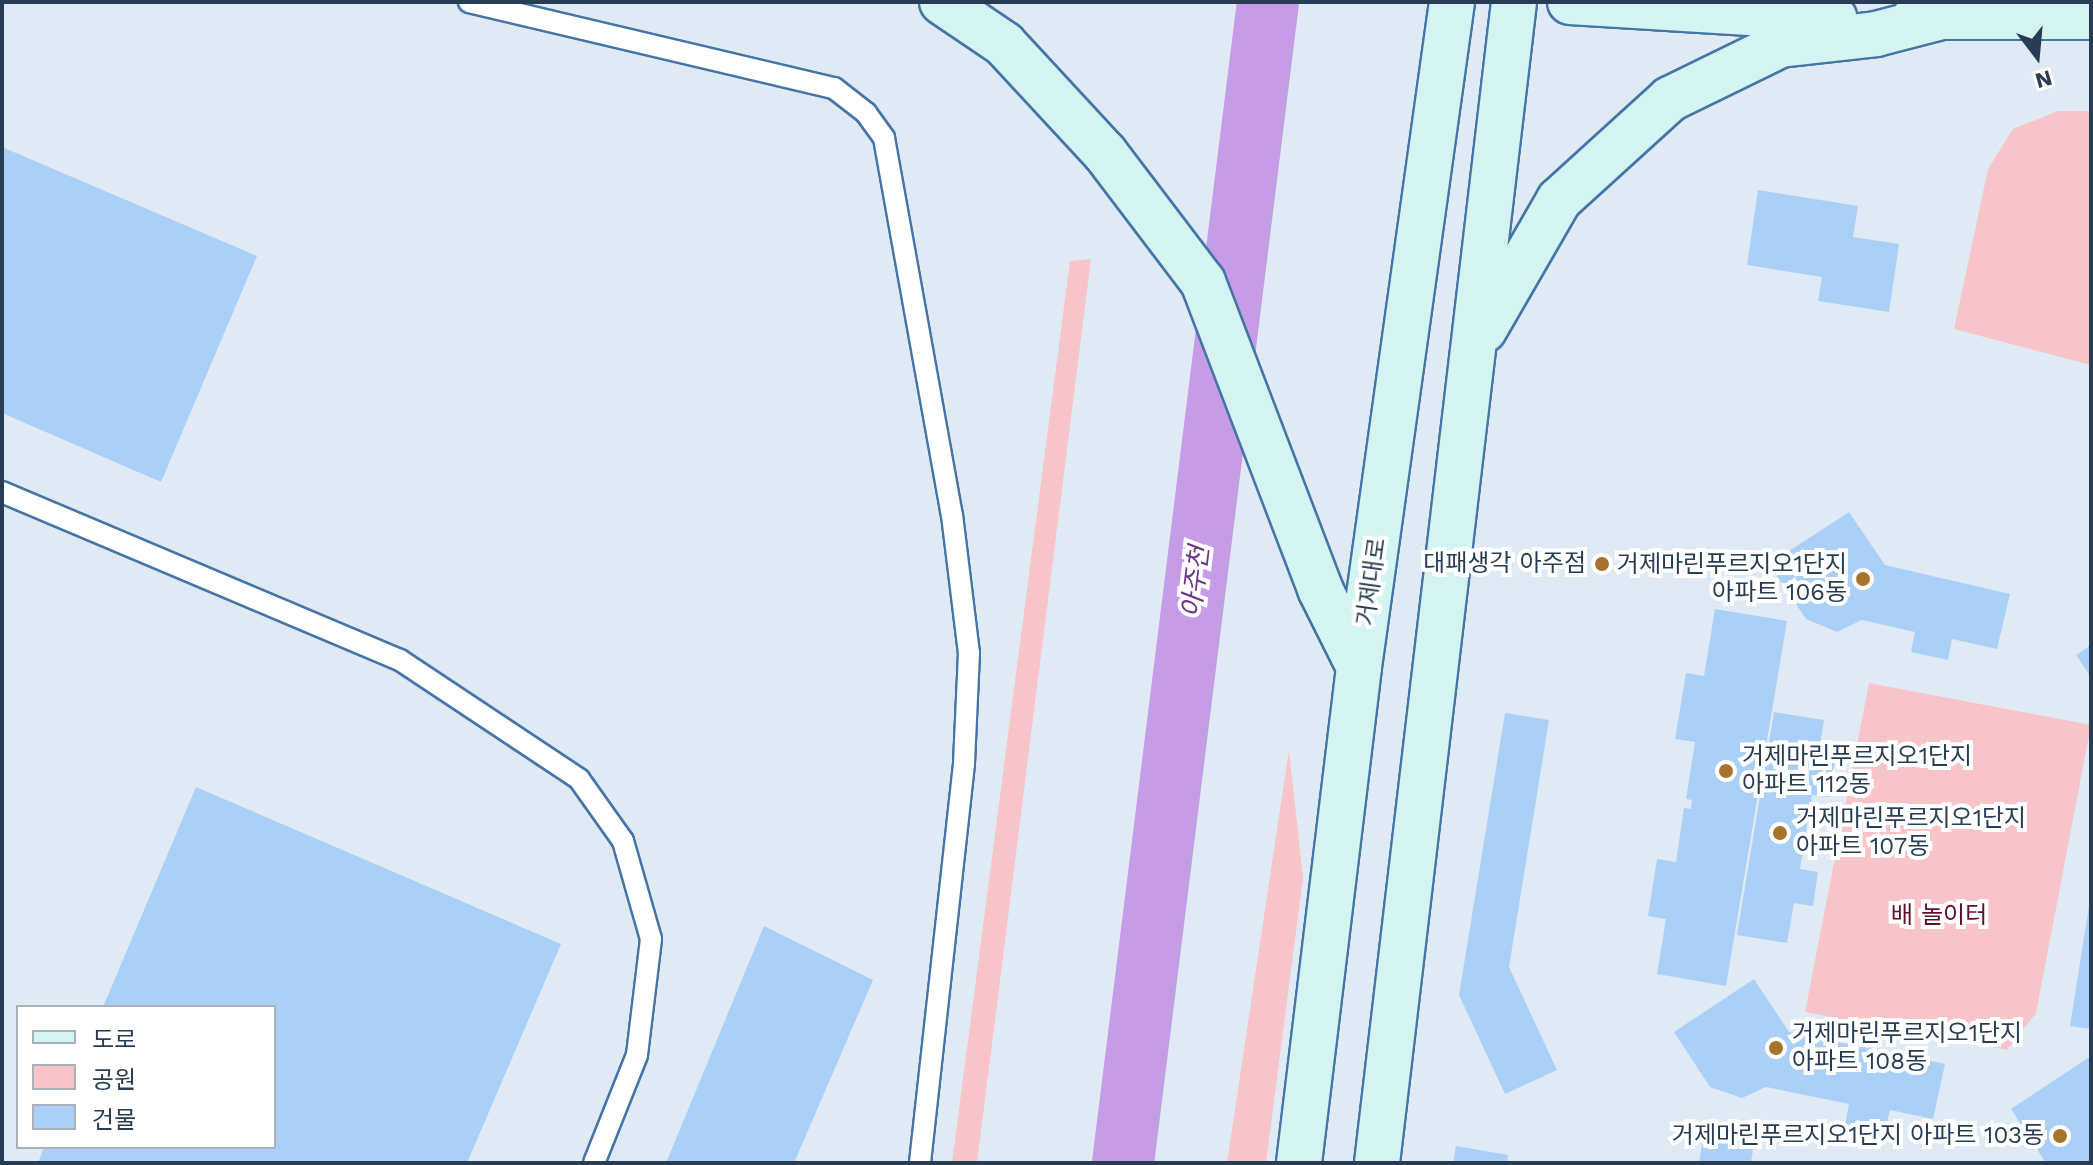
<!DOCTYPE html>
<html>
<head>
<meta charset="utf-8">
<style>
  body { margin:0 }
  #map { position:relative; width:2093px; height:1165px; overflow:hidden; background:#dfeaf5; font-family:"Work Sans","Noto Sans KR",sans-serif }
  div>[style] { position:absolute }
  .green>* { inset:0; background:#f7c4ca }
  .river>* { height:62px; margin:-31px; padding:0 31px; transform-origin:31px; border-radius:31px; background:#c79ce6 }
  .building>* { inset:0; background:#abd0f7 }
  .roads { filter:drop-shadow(2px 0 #4575a6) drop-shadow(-2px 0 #4575a6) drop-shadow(0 2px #4575a6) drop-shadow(0 -2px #4575a6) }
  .lane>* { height:20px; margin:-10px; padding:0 10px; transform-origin:10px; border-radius:10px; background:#fff }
  .secondary>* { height:44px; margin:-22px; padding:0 22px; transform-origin:22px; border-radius:22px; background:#d4f4f2 }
  .dots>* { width:22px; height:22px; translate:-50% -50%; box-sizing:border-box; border:4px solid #fff; border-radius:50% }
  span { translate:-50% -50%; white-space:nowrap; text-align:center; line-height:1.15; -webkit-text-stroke:8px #fff; paint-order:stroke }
  .poi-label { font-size:24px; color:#283d53 }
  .right { translate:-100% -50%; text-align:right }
  .left { translate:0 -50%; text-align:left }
  .street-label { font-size:24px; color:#283d53 }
  .park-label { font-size:24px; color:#600f26 }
  .water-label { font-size:26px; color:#6a358b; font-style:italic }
  .frame { position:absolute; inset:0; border:4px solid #283d53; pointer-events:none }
  .legend { position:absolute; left:16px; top:1005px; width:260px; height:144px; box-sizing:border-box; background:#fff; border:2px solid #a9b1ba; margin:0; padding:10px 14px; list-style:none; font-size:24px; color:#283d53 }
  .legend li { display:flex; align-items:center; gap:16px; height:40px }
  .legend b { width:40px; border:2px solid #a9b1ba }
  .north { position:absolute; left:1997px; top:16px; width:80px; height:80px; -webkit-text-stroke:6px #fff; paint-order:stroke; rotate:164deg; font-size:22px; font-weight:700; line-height:32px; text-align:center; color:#283d53 }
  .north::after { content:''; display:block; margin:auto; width:28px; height:36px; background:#283d53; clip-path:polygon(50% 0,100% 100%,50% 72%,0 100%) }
</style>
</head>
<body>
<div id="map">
  <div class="green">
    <i style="clip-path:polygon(2058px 111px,2091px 111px,2091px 365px,1954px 329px,1988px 169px,2013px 129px)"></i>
    <i style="clip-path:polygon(1091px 259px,977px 1163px,952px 1163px,1070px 261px)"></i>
    <i style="clip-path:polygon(1869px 683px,2091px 725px,2036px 1013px,2007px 1050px,1805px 1012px)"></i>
    <i style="clip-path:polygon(1289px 750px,1303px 878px,1266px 1163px,1227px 1163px)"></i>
  </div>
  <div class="river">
    <i style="left:1123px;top:1163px;width:1170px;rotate:-82.88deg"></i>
  </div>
  <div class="building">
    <i style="clip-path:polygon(2px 147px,257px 256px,161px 482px,2px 413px)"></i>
    <i style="clip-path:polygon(1758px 190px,1858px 206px,1853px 237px,1899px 244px,1889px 312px,1818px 301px,1822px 277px,1747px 265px)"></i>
    <i style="clip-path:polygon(1849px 512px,1885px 565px,2010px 594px,1997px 649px,1952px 639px,1948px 660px,1911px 652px,1915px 632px,1862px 620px,1837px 632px,1806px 619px,1769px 564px)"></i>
    <i style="clip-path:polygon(1715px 609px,1787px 621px,1726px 986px,1657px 974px,1666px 919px,1648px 916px,1657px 859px,1676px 862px,1684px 808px,1691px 809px,1692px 800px,1686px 799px,1695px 742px,1675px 739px,1686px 673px,1704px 676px)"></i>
    <i style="clip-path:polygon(2091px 645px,2091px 677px,2076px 655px)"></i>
    <i style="clip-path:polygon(1774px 712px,1824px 720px,1818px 758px,1835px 760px,1829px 797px,1812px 795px,1800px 869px,1818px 872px,1813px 906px,1794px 903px,1787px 943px,1737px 935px)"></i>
    <i style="clip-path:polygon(1505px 713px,1549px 720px,1509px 967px,1557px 1070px,1505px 1094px,1459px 995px)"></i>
    <i style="clip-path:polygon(196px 787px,561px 944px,467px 1163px,38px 1163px,44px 1147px,274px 1147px,274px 1007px,103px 1007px)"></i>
    <i style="clip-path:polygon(2089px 906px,2091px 906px,2091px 1029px,2070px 1026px)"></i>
    <i style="clip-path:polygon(764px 926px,873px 980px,794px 1163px,666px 1163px)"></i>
    <i style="clip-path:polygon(1754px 979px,1789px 1032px,1945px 1064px,1933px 1119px,1890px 1110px,1885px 1132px,1845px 1124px,1849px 1104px,1766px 1087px,1742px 1098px,1710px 1087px,1674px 1032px)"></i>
    <i style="clip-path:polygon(2091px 1056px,2091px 1163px,2046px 1163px,2011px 1109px)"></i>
    <i style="clip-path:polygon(1705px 1126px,1755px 1135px,1751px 1163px,1699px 1163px)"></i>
    <i style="clip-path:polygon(1456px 1146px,1508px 1155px,1507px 1163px,1453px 1163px)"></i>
  </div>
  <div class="roads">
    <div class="lane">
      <i style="left:469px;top:2px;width:375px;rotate:13.3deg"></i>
      <i style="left:834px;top:88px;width:41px;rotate:38deg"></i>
      <i style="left:866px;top:113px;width:31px;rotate:54deg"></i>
      <i style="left:884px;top:138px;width:383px;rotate:79.8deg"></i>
      <i style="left:952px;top:515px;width:139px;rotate:83deg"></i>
      <i style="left:969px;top:653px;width:111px;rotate:92.6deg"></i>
      <i style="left:964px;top:764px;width:401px;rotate:96.3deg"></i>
      <i style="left:2px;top:492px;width:432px;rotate:22.9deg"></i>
      <i style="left:400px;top:660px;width:215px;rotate:33.6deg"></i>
      <i style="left:579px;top:779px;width:76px;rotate:54.6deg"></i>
      <i style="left:623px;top:841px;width:102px;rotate:74.1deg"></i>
      <i style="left:651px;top:939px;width:117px;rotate:96.9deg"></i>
      <i style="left:637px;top:1055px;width:116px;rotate:111.7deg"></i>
    </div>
    <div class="secondary">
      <i style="left:942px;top:2px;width:75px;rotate:34.1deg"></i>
      <i style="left:1004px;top:44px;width:149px;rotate:47.2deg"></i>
      <i style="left:1105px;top:153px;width:162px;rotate:52.8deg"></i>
      <i style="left:1203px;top:282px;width:329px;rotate:69.1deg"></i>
      <i style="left:1320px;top:589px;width:87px;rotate:63.4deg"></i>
      <i style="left:1570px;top:2px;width:265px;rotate:3.5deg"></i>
      <i style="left:1915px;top:17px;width:176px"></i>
      <i style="left:1484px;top:330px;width:150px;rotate:-60deg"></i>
      <i style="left:1559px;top:200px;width:150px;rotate:-42.3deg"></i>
      <i style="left:1670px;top:99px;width:123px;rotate:-26.1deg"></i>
      <i style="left:1780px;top:45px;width:97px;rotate:-6.5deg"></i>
      <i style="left:1876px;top:34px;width:71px;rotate:-14.6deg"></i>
      <i style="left:1299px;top:1163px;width:500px;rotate:-83.1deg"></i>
      <i style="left:1359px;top:667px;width:671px;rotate:-82.04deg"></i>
      <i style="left:1377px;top:1163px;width:1169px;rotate:-83.27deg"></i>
    </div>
  </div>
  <div class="dots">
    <i style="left:1602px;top:564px;background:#a8732c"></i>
    <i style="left:1863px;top:579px;background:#a8732c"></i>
    <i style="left:1726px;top:771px;background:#a8732c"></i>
    <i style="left:1780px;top:833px;background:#a8732c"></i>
    <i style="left:1776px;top:1048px;background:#a8732c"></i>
    <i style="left:2060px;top:1136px;background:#a8732c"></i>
  </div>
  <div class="poi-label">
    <span class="right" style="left:1586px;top:564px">대패생각 아주점</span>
    <span class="right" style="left:1847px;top:579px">거제마린푸르지오1단지<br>아파트 106동</span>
    <span class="left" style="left:1742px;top:771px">거제마린푸르지오1단지<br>아파트 112동</span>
    <span class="left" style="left:1796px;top:833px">거제마린푸르지오1단지<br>아파트 107동</span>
    <span class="left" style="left:1792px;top:1048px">거제마린푸르지오1단지<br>아파트 108동</span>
    <span class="right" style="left:2044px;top:1136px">거제마린푸르지오1단지 아파트 103동</span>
  </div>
  <div class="street-label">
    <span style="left:1372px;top:582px;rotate:-82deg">거제대로</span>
  </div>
  <div class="park-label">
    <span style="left:1939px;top:916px">배 놀이터</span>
  </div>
  <div class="water-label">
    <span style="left:1196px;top:582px;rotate:-83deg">아주천</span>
  </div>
  <div class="frame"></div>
  <ul class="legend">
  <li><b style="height:10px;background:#d4f4f2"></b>도로</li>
  <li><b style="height:22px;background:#f7c4ca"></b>공원</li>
  <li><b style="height:22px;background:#abd0f7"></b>건물</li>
  </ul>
  <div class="north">N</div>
</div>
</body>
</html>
